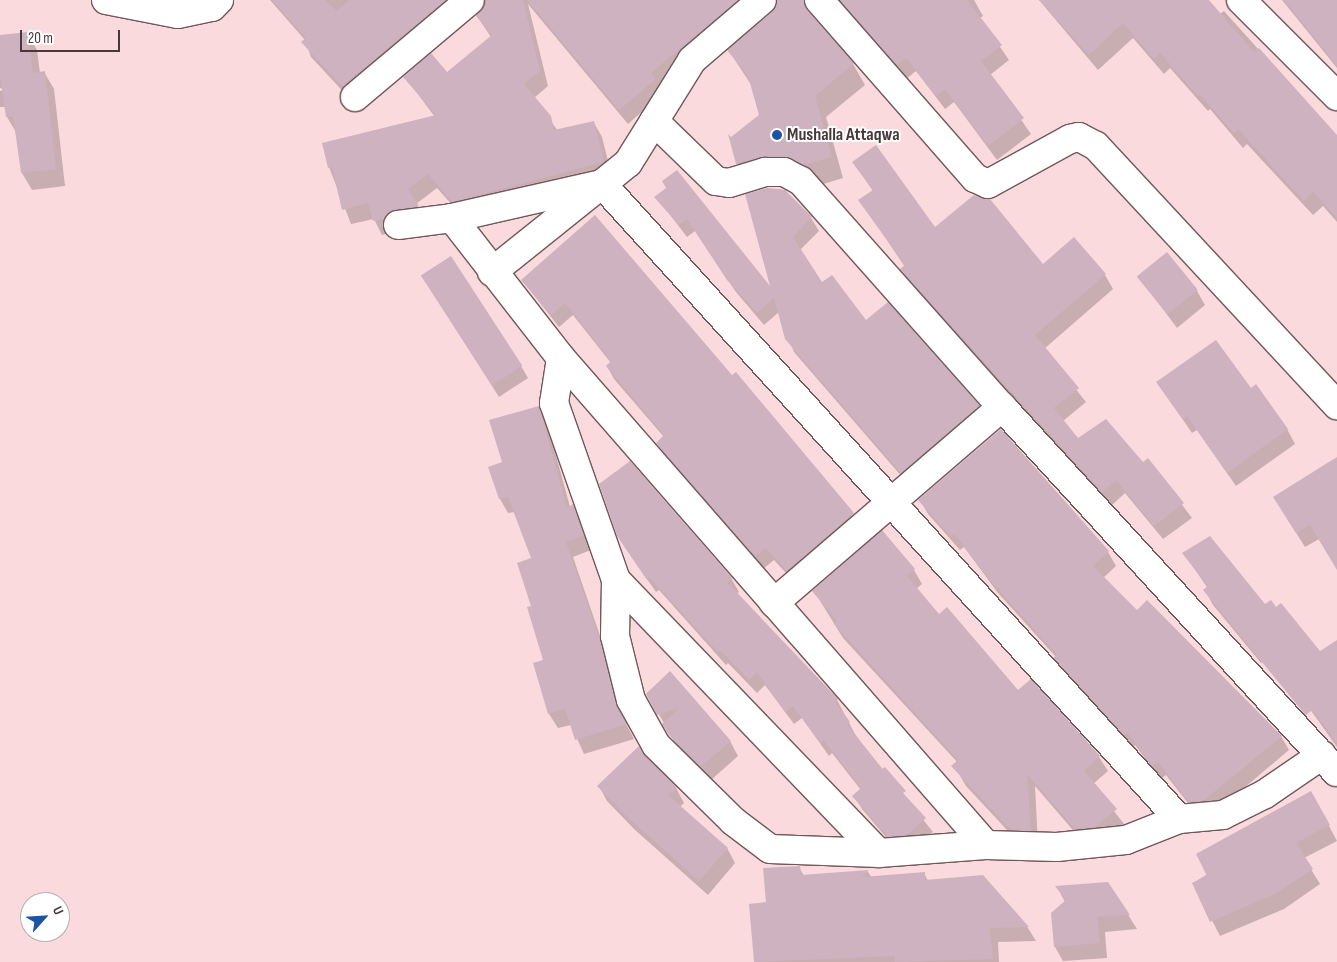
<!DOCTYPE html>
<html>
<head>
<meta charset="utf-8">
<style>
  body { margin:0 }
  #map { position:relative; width:1337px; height:962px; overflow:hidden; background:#fadadd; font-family:"Sofia Sans Condensed",sans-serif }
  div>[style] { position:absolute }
  .shadow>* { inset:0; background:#0003 }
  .building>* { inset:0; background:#ceb2bf; transform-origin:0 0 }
  .roads { filter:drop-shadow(1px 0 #72575a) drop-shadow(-1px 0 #72575a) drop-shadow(0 1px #72575a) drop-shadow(0 -1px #72575a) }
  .minor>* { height:28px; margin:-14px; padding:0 14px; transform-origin:14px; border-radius:14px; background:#fff }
  .dots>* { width:14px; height:14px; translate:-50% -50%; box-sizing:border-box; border:2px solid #fff; border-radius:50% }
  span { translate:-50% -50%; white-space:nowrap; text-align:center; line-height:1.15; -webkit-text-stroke:4px #fff; paint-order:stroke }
  .poi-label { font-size:18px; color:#46393a; font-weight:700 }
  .left { translate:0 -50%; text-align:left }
  .north { position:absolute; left:20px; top:892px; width:50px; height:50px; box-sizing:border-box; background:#fff; border:1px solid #b5b0b0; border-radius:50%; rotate:64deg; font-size:14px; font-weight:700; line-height:20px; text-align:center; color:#46393a }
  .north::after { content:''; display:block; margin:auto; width:18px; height:22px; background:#1b53a5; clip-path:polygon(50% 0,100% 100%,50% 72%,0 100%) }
  .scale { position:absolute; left:20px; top:30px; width:100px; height:22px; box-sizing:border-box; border:2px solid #46393a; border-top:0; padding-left:6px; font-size:15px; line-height:18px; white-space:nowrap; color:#46393a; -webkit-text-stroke:4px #fff; paint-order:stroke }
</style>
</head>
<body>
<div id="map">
  <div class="shadow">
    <i style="clip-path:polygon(270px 0,481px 0,351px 100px,311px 57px,305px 40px)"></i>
    <i style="clip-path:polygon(485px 0,768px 0,628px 124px,528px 4px,548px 86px,534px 98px,558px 131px,594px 123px,602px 137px,612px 177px,462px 216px,437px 188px,416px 204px,426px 221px,382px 235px,374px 219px,351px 224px,329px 167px,435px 117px,405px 77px,447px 74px,491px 37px,477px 16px)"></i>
    <i style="clip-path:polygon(836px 0,974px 0,983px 16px,980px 18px,1009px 60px,990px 75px,1031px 134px,997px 160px,954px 102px,945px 109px,916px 71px,906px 79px)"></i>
    <i style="clip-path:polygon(1039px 0,1204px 0,1217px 16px,1224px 11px,1337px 137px,1337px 222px,1323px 206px,1313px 215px,1247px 144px,1243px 148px,1210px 109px,1208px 111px,1170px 68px,1164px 74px,1133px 38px,1098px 70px)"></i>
    <i style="clip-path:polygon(1282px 0,1337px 0,1337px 68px)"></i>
    <i style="clip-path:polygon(804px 7px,853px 64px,865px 85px,826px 117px,843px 178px,817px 186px,750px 185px,738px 164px,731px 138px,760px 115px,752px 86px,729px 51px)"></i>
    <i style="clip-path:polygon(27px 33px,37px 50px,40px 73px,44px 72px,54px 89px,65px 186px,32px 190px,22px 173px,17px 134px,7px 117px,6px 107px,0 107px,0 91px,8px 90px,0 88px,0 36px)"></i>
    <i style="clip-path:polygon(854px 163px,935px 229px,1042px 265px,1105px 275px,1113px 289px,1044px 349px,1086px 402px,1063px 421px,1078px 440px,1143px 464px,1148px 460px,1192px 518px,1163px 539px,1125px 493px,1111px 506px,910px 284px,902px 269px,905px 267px,860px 200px,873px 191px)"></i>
    <i style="clip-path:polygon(780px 189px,811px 218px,819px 231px,800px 250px,822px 284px,866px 322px,979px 406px,986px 419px,909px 485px,794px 352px,779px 312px,764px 325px,736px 292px,695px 231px,687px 237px,661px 203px,661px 193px,773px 291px,746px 195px)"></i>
    <i style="clip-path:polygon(1139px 277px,1197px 291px,1205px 305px,1177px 328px)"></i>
    <i style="clip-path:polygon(522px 280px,732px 376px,736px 374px,861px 526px,795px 583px,774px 560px,763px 569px,665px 456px,657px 443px,664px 437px,614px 379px,607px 366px,611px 363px,573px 315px,559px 327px)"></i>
    <i style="clip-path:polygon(429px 287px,521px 366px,528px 378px,499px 397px)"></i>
    <i style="clip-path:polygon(1158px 383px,1251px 390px,1287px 429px,1295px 444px,1236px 486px,1197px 430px,1192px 433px)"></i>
    <i style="clip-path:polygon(538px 407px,547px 422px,570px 507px,581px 520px,591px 550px,573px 557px,608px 659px,624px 720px,634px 739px,584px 754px,571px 725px,558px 728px,549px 714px,535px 663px,544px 661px,533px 607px,532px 559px,515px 512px,508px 513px,500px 499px,490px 467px,503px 463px)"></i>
    <i style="clip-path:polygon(1337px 466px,1337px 568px,1319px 539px,1305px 547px,1283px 512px)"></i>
    <i style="clip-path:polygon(920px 500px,1108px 552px,1116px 566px,1103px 578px,1137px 612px,1281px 736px,1289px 750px,1212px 815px,1198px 816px,1166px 775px,1161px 779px,1135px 745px,1132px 748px,1063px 672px,1056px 657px,998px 593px,964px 547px,960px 550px,928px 514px)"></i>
    <i style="clip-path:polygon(627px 550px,731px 578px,739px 592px,736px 594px,837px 700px,856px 736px,933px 832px,915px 848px,897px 850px,862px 809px,854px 796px,861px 790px,832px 753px,829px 756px,802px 718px,794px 724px,765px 685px,757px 693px,728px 663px,726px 665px,659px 590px,656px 592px)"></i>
    <i style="clip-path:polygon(1184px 554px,1265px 606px,1320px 653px,1337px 641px,1337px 747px,1272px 656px,1261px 663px,1213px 605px,1205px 590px,1207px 587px)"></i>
    <i style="clip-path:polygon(914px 570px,922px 584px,916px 589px,938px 615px,1018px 692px,1099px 757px,1108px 771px,1093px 784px,1124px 824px,1104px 841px,1084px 843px,1035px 786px,1038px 844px,1020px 844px,966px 786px,958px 772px,959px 764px,843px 638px,814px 591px)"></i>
    <i style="clip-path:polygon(670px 672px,730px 741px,738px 756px,710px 781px,679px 750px,647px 693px)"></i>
    <i style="clip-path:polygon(599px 786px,676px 788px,684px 803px,680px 807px,727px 848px,735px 863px,708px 895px,634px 829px,607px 801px)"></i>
    <i style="clip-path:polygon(1319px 807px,1337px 841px,1304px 858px,1320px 884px,1284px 909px,1220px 936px,1193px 883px)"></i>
    <i style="clip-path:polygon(799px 867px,804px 876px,868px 872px,872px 878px,924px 873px,928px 881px,982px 877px,1028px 928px,1036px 941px,998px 942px,999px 962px,755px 962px,751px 905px,767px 903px)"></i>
    <i style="clip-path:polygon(1108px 883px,1137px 929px,1105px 932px,1107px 958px,1063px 961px,1055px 947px,1065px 902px,1057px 887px)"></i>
  </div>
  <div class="building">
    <i style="clip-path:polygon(272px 0,325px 0,337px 11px,349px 0,446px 0,342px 86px,301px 42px,306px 38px)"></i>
    <i style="clip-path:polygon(485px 0,523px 0,540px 71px,524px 84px,551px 116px,554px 130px,594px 121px,604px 162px,452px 202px,428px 174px,408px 189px,419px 206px,396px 210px,384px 219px,373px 221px,368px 203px,342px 210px,332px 167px,328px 168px,322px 143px,436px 115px,403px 77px,431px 53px,447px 72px,492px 35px,476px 16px)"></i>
    <i style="clip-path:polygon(527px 0,738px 0,651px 73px,656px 79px,619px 110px)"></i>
    <i style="clip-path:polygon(777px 0,804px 0,807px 10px,854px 63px,815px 96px,832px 157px,804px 165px,784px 156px,765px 156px,736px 164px,728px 134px,731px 137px,759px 115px,748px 76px,727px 50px,772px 12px)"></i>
    <i style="clip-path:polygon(840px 0,967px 0,1002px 45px,981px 61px,1024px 118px,988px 146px,945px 89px,936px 96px,906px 58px,897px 65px)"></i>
    <i style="clip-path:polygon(1039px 0,1209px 0,1254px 52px,1259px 48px,1337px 135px,1337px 218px,1313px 191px,1304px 201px,1238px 129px,1234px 133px,1200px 95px,1198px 96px,1160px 53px,1154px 59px,1123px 23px,1089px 55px)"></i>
    <i style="clip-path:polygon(1284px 0,1337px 0,1337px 66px)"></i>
    <i style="clip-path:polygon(28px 32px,33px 73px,45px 71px,56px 169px,21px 173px,13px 116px,6px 117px,0 75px,0 35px)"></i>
    <i style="clip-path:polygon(876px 145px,935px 227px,974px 195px,990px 199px,1043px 264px,1074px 237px,1106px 274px,1035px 335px,1079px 388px,1054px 408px,1078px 438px,1106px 419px,1143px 462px,1148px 458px,1184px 503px,1154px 526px,1116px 480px,1102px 492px,900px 269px,905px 265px,858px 200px,873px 190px,852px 162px)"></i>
    <i style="clip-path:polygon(677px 170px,770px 286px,745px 194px,767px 188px,785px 190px,812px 217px,793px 237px,822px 282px,832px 275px,866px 320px,888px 302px,980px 406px,901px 473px,785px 339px,774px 298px,757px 313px,727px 280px,687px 219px,679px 225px,654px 197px,666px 188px,662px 181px)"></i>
    <i style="clip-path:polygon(595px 215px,732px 375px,736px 372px,854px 513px,787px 571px,766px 548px,755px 557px,656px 443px,664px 435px,606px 366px,611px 361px,565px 303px,551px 315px,521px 280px)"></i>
    <i style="left:1167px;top:252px;width:49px;height:39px;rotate:51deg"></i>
    <i style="left:451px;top:256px;width:131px;height:36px;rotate:57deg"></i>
    <i style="clip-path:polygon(1216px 340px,1251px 388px,1256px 384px,1288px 429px,1227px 473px,1187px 416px,1183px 420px,1156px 382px)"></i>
    <i style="clip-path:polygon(539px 406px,567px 508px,573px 504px,584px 535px,566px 542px,601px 643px,616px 704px,627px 724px,575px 740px,565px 709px,548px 714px,533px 663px,543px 660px,527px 607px,531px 606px,517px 563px,531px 558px,508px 497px,499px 499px,488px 467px,502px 462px,489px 420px)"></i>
    <i style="clip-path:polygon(1001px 429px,1109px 551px,1093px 566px,1137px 610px,1147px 600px,1282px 736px,1203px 801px,1189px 802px,1158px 762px,1152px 766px,1127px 732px,1124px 735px,1053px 658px,1057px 655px,988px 578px,955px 534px,951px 537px,918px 500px)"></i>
    <i style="clip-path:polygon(1337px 457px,1337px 570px,1310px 525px,1296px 533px,1273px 497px)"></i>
    <i style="clip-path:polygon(630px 461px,732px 578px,727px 582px,838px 699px,835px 702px,850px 722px,847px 724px,882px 769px,885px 767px,906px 791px,903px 793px,926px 818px,907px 835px,888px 837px,852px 796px,861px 788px,824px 741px,820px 743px,793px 706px,785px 712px,757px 672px,749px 680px,720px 650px,718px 652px,650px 578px,647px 580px,617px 536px,599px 484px)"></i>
    <i style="clip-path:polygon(882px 530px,915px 569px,907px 576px,939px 614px,947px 607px,1018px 690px,1031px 679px,1100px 756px,1084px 771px,1117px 809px,1095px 827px,1075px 829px,1027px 774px,1031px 831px,1011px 830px,951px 766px,958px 760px,834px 624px,837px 621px,812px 591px)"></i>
    <i style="clip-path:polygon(1210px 536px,1265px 604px,1271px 600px,1276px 607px,1281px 603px,1320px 651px,1337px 640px,1337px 743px,1312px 710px,1306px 715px,1303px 712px,1203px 590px,1208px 586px,1182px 553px)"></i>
    <i style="clip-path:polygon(670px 671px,731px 741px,701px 767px,669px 735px,662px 724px,679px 708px,657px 715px,646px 694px)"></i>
    <i style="clip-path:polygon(639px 746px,677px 788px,668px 795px,728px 848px,699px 881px,624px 814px,597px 786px)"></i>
    <i style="clip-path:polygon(1311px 791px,1330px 825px,1296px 843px,1313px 869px,1275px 894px,1210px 922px,1192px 883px,1207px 876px,1196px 854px)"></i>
    <i style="clip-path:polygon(800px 866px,801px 875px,869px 870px,862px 877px,925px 872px,925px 880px,983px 875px,1029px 927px,990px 928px,993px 959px,895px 962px,895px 956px,754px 962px,749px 904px,766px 902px,763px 868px)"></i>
    <i style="clip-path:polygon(1108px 882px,1130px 915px,1097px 917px,1100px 943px,1054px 947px,1051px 913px,1066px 900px,1055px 886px)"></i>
  </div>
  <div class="roads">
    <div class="minor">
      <i style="left:106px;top:0;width:73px;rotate:11deg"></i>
      <i style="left:178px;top:14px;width:35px;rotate:-12deg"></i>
      <i style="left:212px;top:7px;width:10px;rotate:-45deg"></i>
      <i style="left:819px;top:0;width:237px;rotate:48.8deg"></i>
      <i style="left:975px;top:178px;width:14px;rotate:25deg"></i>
      <i style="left:988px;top:184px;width:94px;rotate:-28.8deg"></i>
      <i style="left:1070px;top:139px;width:9px;rotate:-13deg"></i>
      <i style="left:1079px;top:137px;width:19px;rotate:28deg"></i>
      <i style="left:1096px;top:146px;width:354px;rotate:47.1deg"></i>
      <i style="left:1241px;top:0;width:136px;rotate:45deg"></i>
      <i style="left:355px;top:97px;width:150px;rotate:-40.1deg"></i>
      <i style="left:654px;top:121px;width:86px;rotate:44.1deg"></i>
      <i style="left:716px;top:181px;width:13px;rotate:9deg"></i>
      <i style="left:729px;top:183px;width:38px;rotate:-17deg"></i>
      <i style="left:765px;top:172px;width:19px"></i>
      <i style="left:784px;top:172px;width:19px;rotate:28deg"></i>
      <i style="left:801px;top:181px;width:302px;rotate:48.4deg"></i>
      <i style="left:1002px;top:407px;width:495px;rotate:47.5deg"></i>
      <i style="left:452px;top:218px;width:177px;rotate:52.1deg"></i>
      <i style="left:561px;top:358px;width:646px;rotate:48.89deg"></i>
      <i style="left:986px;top:845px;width:71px;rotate:1.6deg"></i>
      <i style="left:1057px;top:847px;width:69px;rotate:-5.8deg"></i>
      <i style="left:1126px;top:840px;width:57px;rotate:-21.6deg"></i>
      <i style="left:1179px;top:819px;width:44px;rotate:-5.2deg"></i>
      <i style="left:1223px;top:815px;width:47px;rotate:-26.6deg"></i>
      <i style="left:1265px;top:794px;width:69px;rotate:-34.4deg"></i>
      <i style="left:398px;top:225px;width:54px;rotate:-7.4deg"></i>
      <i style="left:452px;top:218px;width:154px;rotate:-12.8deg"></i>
      <i style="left:602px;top:184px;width:33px;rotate:-39deg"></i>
      <i style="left:628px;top:163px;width:121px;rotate:-58.1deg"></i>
      <i style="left:692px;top:60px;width:92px;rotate:-40.6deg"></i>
      <i style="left:492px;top:272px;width:141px;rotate:-38.7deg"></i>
      <i style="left:602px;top:184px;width:858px;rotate:47.74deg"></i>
      <i style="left:561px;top:358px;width:46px;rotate:98.8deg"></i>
      <i style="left:554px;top:403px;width:188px;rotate:70.7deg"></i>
      <i style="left:616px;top:580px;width:56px;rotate:91deg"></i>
      <i style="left:615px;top:636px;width:66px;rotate:76deg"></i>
      <i style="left:631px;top:700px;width:51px;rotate:60.9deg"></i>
      <i style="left:656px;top:745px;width:108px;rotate:44.6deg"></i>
      <i style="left:733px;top:821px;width:46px;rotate:37.1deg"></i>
      <i style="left:770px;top:849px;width:109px;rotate:2.1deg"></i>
      <i style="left:879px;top:853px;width:107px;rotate:-4.3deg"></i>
      <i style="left:616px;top:580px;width:379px;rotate:46.1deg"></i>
      <i style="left:774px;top:603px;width:301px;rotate:-40.7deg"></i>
    </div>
  </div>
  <div class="dots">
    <i style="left:777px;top:135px;background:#1b53a5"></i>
  </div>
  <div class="poi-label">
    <span class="left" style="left:787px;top:135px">Mushalla Attaqwa</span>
  </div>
  <div class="north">U</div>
  <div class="scale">20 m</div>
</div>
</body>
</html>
